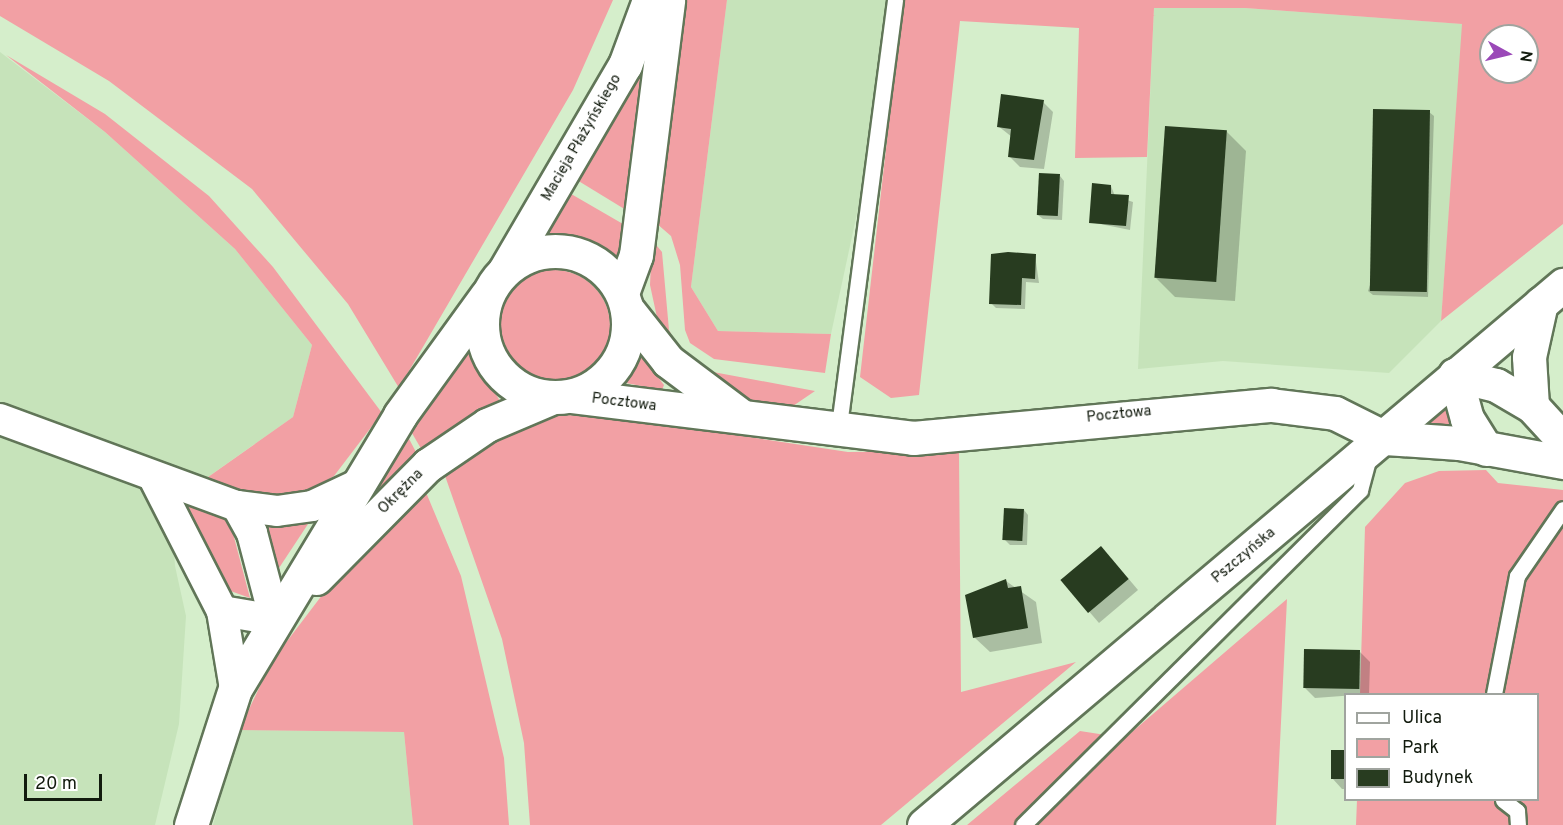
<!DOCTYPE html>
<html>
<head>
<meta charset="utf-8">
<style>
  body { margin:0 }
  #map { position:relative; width:1563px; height:825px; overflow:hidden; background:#d5eecb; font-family:Overpass,sans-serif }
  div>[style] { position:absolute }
  .built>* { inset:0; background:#c6e3ba }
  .green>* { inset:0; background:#f2a0a4 }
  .round { border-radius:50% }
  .shadow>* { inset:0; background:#0003 }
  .building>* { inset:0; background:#283c20; transform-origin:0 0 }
  .roads { filter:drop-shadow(2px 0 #617658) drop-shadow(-2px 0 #617658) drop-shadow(0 2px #617658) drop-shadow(0 -2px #617658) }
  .service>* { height:15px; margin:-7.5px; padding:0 7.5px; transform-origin:7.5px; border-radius:7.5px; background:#fff }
  .minor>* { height:30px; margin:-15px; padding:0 15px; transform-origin:15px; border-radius:15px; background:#fff }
  .tertiary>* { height:33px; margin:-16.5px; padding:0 16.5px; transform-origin:16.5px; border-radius:16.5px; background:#fff }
  .tertiary>.ring { margin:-16.5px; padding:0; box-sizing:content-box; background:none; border:33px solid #fff; border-radius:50% }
  .secondary>* { height:33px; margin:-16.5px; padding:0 16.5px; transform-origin:16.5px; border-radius:16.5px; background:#fff }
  span { translate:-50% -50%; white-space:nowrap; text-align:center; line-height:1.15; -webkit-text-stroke:6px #fff; paint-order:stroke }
  .street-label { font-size:15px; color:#121b0e }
  .legend { position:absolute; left:1344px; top:693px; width:195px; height:108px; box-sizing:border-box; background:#fff; border:2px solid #a0a49f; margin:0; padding:8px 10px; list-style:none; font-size:18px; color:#121b0e }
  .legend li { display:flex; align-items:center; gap:12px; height:30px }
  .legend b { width:30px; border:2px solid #a0a49f }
  .north { position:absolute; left:1479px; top:24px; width:60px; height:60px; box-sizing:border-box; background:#fff; border:2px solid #a0a49f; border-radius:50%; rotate:98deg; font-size:16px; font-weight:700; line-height:24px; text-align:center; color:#121b0e }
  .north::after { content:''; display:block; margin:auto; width:21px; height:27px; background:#9b49b8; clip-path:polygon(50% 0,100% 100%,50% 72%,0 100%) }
  .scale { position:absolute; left:24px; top:774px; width:78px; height:27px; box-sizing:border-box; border:3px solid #121b0e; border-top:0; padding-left:8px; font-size:18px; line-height:21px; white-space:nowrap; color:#121b0e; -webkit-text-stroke:4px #fff; paint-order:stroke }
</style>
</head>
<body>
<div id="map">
  <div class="built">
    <i style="clip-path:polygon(727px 0,903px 0,831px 334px,718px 331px,691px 287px)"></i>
    <i style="clip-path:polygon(1154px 8px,1245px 8px,1463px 24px,1441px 321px,1389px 373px,1223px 361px,1138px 369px)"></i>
    <i style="clip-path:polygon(0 52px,105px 132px,235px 249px,312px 345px,293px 417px,171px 503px,175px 566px,186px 616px,179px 724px,155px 825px,0 825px)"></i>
    <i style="clip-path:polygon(239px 730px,404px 732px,413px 825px,213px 825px)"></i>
  </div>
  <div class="green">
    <i style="clip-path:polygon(0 0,613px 0,573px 90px,399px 388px,348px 304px,252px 189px,109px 81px,0 16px)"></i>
    <i style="clip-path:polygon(685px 0,727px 0,691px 287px,718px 331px,831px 334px,825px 373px,714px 359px,690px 343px,685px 330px,680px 265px,671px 236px,656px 223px)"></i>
    <i style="clip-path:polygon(evenodd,903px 0,1563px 0,1563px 224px,1441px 321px,1462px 24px,1245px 8px,1154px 8px,1147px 157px,1075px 158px,1079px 28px,960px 21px,919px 395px,891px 398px,860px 377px,903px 0,1491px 36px,1527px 36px,1527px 72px,1491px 72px,1491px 36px)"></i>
    <i style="clip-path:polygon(6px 55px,105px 114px,209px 196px,273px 267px,382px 413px,334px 476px,305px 494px,275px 500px,201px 482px,293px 417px,312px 345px,235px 249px,105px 132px)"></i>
    <i style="clip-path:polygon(644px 59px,626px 210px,572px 177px)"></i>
    <i style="clip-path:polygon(566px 191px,623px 224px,621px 258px,577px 239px,537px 236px)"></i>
    <i style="clip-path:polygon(652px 240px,662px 252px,669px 330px,685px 360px,697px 369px,815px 391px,793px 406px,763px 408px,720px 394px,697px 377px,671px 348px,658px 322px,650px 285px)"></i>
    <i class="round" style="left:498px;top:270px;width:112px;height:112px"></i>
    <i style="clip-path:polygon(467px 347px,500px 401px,423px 452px,409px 428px)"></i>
    <i style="clip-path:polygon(641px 355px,664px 385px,662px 390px,626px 383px)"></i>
    <i style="clip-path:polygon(1451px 405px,1462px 432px,1421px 429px)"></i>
    <i style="clip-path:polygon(556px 415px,610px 416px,848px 452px,959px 451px,961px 692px,1076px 662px,881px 825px,530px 825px,524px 743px,502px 639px,443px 470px,499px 435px)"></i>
    <i style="clip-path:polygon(406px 433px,418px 456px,349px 523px)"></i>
    <i style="clip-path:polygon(1486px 470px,1498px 483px,1563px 490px,1563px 825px,1356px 825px,1357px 800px,1538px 800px,1538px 694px,1360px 694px,1365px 527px,1405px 483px,1439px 471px)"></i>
    <i style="clip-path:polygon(425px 490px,461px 576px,504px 758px,509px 825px,413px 825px,404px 732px,239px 730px,272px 661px,329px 586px)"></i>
    <i style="clip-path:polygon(187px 503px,230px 522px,250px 598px,225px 589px,184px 509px)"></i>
    <i style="clip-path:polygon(261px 521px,310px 521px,279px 568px,276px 568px)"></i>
    <i style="clip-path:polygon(1287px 599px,1276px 825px,967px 825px,1080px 731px,1125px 738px)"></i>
  </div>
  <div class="shadow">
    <i style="clip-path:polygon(1043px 102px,1053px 112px,1044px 169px,1020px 167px,1010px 157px,1012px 137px,998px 126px)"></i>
    <i style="clip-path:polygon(1429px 112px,1434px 116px,1428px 297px,1373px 295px,1368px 291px)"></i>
    <i style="clip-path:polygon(1226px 131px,1246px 151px,1235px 301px,1175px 297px,1155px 277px)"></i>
    <i style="clip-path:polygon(1060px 176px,1064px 181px,1062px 220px,1043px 219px,1038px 215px)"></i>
    <i style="clip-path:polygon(1111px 186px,1115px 196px,1133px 202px,1130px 230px,1090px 222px)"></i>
    <i style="clip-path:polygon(1035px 255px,1039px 283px,1026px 282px,1025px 309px,996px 308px,991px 303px)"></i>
    <i style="clip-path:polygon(1024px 510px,1028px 515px,1027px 545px,1010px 545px,1005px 540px)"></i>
    <i style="clip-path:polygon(1111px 558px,1138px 590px,1099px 623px,1062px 580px)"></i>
    <i style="clip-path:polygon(1006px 581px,1036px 602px,1042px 643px,990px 652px,974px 637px)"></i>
    <i style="clip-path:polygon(1360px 652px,1370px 662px,1369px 694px,1315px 698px,1304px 687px)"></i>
    <i style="clip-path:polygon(1346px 751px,1346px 789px,1342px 789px,1332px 778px)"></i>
  </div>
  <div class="building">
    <i style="clip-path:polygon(1001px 94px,1044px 100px,1034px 160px,1008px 157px,1011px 129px,997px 127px)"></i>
    <i style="left:1373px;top:109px;width:57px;height:182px;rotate:1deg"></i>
    <i style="left:1165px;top:126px;width:62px;height:152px;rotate:4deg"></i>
    <i style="left:1039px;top:173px;width:21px;height:42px;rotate:3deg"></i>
    <i style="clip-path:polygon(1092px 183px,1111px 185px,1111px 194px,1129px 195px,1126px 226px,1089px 223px)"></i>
    <i style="clip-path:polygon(1008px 252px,1036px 254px,1035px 279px,1022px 278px,1021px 305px,989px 304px,991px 254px)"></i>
    <i style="left:1004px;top:508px;width:20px;height:32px;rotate:3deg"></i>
    <i style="left:1101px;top:546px;width:43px;height:53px;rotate:50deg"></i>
    <i style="clip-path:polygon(1006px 579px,1008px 588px,1021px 586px,1028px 628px,973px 638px,965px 595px)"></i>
    <i style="left:1304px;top:649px;width:56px;height:39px;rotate:1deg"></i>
    <i style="left:1331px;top:750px;width:15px;height:29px"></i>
  </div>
  <div class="roads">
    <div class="service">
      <i style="left:838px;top:433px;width:437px;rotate:-82.5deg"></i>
      <i style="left:1494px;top:694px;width:120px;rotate:-79deg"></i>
      <i style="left:1517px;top:576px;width:81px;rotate:-55.5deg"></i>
      <i style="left:1503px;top:800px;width:18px;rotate:38deg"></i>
      <i style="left:1517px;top:811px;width:14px;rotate:86deg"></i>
      <i style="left:1023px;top:825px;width:475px;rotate:-44.8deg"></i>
      <i style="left:1360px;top:490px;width:35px;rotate:-75deg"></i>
    </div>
    <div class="minor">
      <i style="left:0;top:419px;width:252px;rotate:20.2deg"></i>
      <i style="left:237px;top:506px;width:40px;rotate:7.1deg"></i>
      <i style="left:277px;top:511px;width:35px;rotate:-8deg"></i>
      <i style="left:312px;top:506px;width:50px;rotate:-25deg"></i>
      <i style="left:155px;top:480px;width:147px;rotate:62.9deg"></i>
      <i style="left:222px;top:611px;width:79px;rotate:80.5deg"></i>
      <i style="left:222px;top:611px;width:54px;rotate:9.6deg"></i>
      <i style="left:275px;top:620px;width:90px;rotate:-104.8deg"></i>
      <i style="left:252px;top:533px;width:31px;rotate:-119deg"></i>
    </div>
    <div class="tertiary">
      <i class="ring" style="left:482px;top:251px;width:113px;height:113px"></i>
      <i style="left:505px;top:270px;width:238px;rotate:-59.7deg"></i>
      <i style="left:625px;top:65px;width:69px;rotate:-69.7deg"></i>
      <i style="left:622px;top:293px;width:40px;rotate:-69.8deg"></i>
      <i style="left:636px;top:255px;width:257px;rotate:-82.8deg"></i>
      <i style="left:627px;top:309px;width:66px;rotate:51.7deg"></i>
      <i style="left:668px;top:361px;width:90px;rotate:36.9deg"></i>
      <i style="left:572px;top:396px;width:344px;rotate:7deg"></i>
      <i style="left:913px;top:438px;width:360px;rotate:-5.3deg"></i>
      <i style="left:1271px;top:405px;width:64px;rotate:7.1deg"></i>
      <i style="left:1335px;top:413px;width:56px;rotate:26.6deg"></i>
      <i style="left:1385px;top:438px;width:74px;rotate:3.9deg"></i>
      <i style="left:1459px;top:443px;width:106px;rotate:10.4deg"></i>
      <i style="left:1532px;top:406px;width:49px;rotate:-93.5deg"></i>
      <i style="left:1529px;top:357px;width:55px;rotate:-77.5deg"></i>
      <i style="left:1486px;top:449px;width:36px;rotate:-122deg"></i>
      <i style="left:1467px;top:419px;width:46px;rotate:-105.3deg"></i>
      <i style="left:1455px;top:375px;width:42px;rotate:13.7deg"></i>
      <i style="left:1496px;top:385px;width:42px;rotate:30.3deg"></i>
      <i style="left:1532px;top:406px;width:46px;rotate:47.6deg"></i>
      <i style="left:316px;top:578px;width:159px;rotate:-45.3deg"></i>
      <i style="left:428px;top:465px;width:71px;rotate:-34.1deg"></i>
      <i style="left:487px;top:425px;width:69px;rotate:-22.9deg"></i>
      <i style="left:191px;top:825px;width:143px;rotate:-72.1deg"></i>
      <i style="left:235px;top:689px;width:320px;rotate:-58.9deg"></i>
      <i style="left:400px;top:415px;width:148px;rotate:-54.1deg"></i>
    </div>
    <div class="secondary">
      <i style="left:924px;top:825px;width:837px;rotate:-40.2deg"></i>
    </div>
  </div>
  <div class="street-label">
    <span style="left:582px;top:138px;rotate:-60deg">Macieja Płażyńskiego</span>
    <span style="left:624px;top:403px;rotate:7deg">Pocztowa</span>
    <span style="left:1119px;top:415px;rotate:-6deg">Pocztowa</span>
    <span style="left:401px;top:492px;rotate:-45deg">Okrężna</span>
    <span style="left:1244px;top:556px;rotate:-40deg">Pszczyńska</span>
  </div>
  <ul class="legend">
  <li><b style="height:8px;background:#fff"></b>Ulica</li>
  <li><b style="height:16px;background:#f2a0a4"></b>Park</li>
  <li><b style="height:16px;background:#283c20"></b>Budynek</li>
  </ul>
  <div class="north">N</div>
  <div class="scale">20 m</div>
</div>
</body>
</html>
